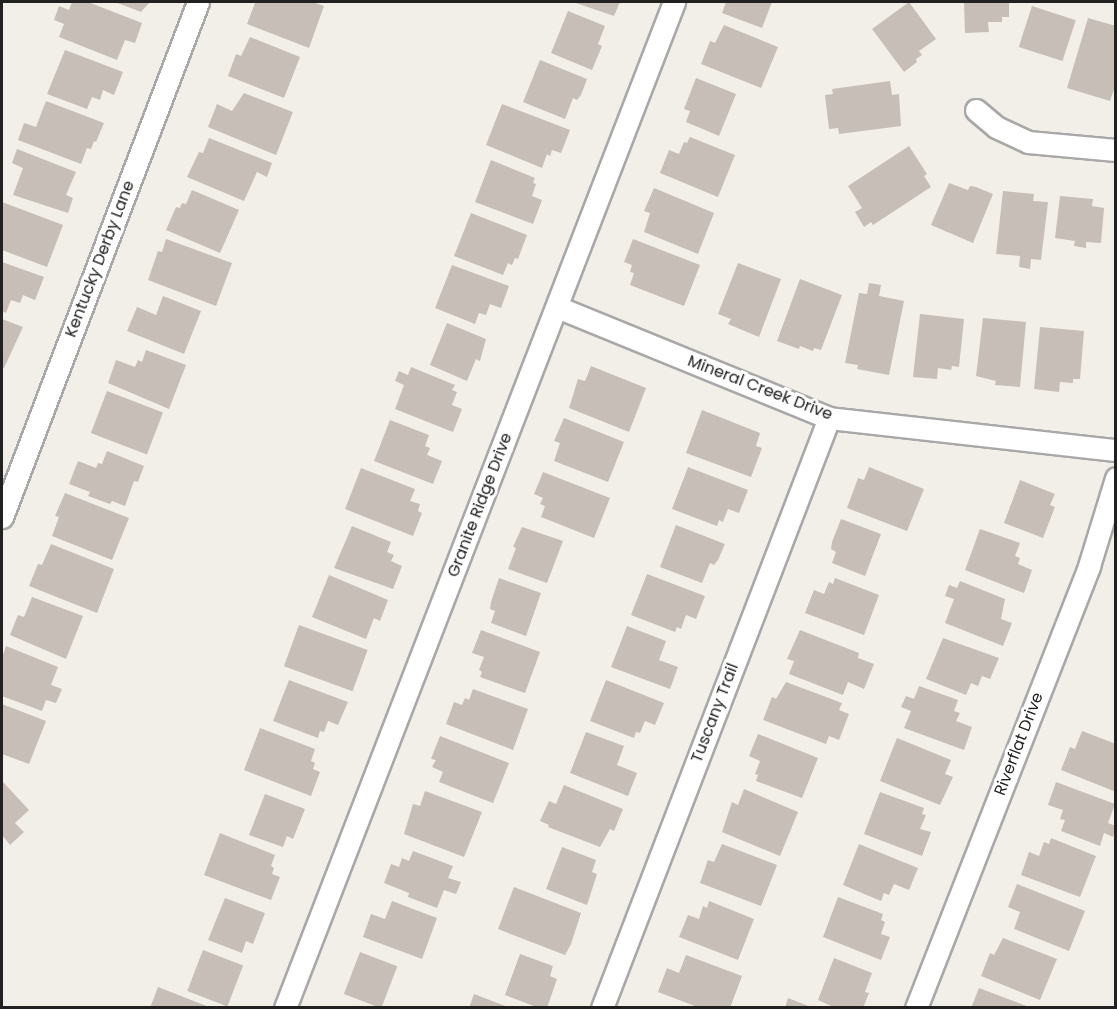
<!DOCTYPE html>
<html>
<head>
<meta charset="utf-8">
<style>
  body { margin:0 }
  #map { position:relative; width:1117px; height:1009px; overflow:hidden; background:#f2efe8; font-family:Poppins,sans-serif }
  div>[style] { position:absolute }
  .building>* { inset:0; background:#c7beb7; transform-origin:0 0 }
  .roads { filter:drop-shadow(2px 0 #a8a8a8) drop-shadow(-2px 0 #a8a8a8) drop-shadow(0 2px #a8a8a8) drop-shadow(0 -2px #a8a8a8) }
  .street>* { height:21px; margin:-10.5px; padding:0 10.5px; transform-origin:10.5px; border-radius:10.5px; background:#fff }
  span { translate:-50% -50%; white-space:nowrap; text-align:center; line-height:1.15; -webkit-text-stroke:6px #fff; paint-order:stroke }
  .street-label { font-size:16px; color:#212121 }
  .frame { position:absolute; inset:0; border:3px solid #212121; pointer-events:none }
</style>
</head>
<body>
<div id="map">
  <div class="building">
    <i style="clip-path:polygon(72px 2px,88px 2px,142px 23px,135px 43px,125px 40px,117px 60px,59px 37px,64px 24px,54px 20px,59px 6px,69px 10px)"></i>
    <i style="clip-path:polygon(115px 2px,150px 2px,141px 12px)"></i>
    <i style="clip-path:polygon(258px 2px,312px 2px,324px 6px,309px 48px,247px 24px,255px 3px)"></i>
    <i style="clip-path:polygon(573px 2px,620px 2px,614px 16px)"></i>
    <i style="clip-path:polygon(726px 2px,772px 2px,762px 28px,722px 13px)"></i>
    <i style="clip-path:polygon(909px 2px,936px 39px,919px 51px,922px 55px,916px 59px,917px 62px,904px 72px,872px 29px)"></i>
    <i style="clip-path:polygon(964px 2px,1009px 2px,1009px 17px,1002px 17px,1002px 22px,988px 22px,989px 32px,965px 33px)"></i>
    <i style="left:1032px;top:6px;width:46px;height:43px;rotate:18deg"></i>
    <i style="clip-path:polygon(568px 11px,605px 26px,598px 44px,602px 46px,592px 70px,551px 53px)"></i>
    <i style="clip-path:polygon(1088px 18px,1116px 26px,1116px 84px,1110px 101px,1067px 88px)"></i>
    <i style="clip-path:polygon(724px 25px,778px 47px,761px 88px,701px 64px,710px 41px,715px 43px)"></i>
    <i style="clip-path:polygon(250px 37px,300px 57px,284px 98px,228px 76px,236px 54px,241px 56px)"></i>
    <i style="clip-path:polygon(65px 50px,123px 72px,114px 95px,103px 90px,100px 100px,92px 97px,87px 109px,47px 94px)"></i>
    <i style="clip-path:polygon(540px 60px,587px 79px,581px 95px,577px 100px,573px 98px,565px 119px,523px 102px)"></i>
    <i style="clip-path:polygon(696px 78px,736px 94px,719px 136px,686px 122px,690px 111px,684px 109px)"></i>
    <i style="clip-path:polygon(890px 81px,892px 95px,899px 94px,901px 126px,839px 134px,838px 128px,829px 129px,825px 95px,833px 94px,832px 89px)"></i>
    <i style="clip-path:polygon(244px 93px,293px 112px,276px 155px,208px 127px,217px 104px,232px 111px)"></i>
    <i style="clip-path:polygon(46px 101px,104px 123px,96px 142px,94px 141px,91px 149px,87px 148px,81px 164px,18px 140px,24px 123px,36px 127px)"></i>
    <i style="clip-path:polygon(502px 104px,570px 130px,561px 153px,552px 150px,550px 156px,547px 154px,542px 168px,486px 145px)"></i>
    <i style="clip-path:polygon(690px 137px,735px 155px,718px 197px,660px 173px,669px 150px,679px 154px,684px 142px,687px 143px)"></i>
    <i style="clip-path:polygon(209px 138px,272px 163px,267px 177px,257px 172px,244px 201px,187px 177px,199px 152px,203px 153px)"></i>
    <i style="clip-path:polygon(909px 146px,927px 174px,924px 176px,931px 187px,873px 225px,871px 222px,864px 227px,855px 212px,862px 208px,848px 186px)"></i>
    <i style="clip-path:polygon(17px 149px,76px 172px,66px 195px,73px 198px,68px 213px,13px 195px,23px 168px,12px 163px)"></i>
    <i style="clip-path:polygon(491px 160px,535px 178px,533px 183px,536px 184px,532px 196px,542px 200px,533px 224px,475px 202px)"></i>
    <i style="clip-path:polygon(949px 183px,968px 190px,970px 186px,976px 187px,993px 194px,973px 243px,931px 225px)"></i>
    <i style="clip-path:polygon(654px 188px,714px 213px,698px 254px,644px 232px,650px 213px,644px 211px)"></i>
    <i style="clip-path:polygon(192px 190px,239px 210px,220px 253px,166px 230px,176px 207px,180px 208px,182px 203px,186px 204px)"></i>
    <i style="clip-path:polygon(1003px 191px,1034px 194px,1033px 201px,1048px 202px,1041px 260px,1031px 259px,1030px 269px,1019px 267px,1020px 256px,996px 254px)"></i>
    <i style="clip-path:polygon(1060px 196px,1093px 199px,1092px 206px,1104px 208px,1101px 243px,1086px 242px,1086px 248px,1074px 246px,1075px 241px,1055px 238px)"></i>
    <i style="clip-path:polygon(2px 202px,63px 225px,47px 267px,2px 250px)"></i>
    <i style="clip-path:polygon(471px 213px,527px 235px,518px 259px,515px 258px,512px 265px,508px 263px,503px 275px,454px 256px)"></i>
    <i style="clip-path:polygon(166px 239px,232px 263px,216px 306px,148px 280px,158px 251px,162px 252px)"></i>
    <i style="clip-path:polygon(633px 239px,700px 265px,684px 306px,630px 285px,634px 273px,630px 272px,632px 265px,624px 262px)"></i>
    <i style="clip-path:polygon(2px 262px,44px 277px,35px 300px,23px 295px,20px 303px,11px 300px,6px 313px,2px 311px)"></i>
    <i style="clip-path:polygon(738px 263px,781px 279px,759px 337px,728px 324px,731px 319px,718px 314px)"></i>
    <i style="clip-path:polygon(452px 265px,509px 286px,501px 308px,490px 304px,486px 315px,479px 313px,475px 324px,435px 308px)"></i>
    <i style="clip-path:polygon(800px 279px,842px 295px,821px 350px,814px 348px,813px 351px,800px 346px,799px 349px,777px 341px)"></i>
    <i style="clip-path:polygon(869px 283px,881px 285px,879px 296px,904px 301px,889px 375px,857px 369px,858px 365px,845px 363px,859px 293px,867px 294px)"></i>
    <i style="clip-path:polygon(163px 296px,201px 311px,184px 354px,127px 331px,137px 307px,156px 315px)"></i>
    <i style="clip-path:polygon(920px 314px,964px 319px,959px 367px,952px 366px,951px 370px,938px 368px,937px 379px,913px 377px)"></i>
    <i style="clip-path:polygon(983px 318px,1026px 322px,1020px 387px,995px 385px,996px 381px,976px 376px)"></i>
    <i style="clip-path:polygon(2px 319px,23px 327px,4px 368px,2px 367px)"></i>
    <i style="clip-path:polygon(447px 323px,486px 339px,480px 361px,476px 359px,467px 381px,430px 365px)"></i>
    <i style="clip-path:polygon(1040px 327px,1084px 331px,1080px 379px,1073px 379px,1073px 383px,1060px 382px,1059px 392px,1034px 389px)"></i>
    <i style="clip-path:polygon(146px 350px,186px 365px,169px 409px,108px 383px,116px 360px,135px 367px,138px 360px,142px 362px)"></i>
    <i style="clip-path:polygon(591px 366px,646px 388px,629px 432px,569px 408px,578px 379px,585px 381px)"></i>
    <i style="clip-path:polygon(411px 367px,455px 385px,452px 390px,457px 392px,452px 405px,462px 409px,453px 432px,395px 409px,404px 385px,395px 381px,399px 371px,408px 375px)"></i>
    <i style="left:107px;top:391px;width:60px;height:45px;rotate:21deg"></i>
    <i style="clip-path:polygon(702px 410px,760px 433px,756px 446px,762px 448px,751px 477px,686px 453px)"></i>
    <i style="clip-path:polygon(564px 418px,624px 442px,608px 482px,554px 461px,560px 443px,554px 441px)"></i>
    <i style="clip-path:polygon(390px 420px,429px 435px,425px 446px,430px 448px,427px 455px,442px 461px,433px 484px,374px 461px)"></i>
    <i style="clip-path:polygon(107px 451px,144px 466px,138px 482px,134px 481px,125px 506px,112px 501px,110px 504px,88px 496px,90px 492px,69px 484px,78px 461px,96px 468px,98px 463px,102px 464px)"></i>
    <i style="clip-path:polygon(688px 467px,748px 490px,739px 513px,728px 509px,723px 522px,719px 520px,717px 526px,672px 509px)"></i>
    <i style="clip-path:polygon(869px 467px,924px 489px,907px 531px,847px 508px,858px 478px,864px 480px)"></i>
    <i style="clip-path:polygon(361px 468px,415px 489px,410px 501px,420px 504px,418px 511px,422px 513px,413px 536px,345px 509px)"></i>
    <i style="clip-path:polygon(543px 472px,610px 498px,594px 538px,541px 517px,545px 506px,540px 504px,543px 498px,534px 494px)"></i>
    <i style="clip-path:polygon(1020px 480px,1055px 494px,1050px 505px,1055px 507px,1043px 538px,1004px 523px)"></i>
    <i style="clip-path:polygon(65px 493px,129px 518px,112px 560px,52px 536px,59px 517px,55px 516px)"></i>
    <i style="clip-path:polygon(841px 519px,881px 534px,865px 576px,832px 563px,836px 552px,831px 549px,832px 542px)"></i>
    <i style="clip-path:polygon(676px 525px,725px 544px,718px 560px,714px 565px,710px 563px,702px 583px,660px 567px)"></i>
    <i style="clip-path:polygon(352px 526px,391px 542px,387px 552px,394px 555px,391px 561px,402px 566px,393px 589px,334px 568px)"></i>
    <i style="clip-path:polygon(522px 527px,563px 541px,547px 583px,508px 569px,516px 548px,513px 547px)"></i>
    <i style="clip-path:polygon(980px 529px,1020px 543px,1015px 556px,1020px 558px,1018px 564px,1032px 570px,1024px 593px,965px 570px)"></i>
    <i style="clip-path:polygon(51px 544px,114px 569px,97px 613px,29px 586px,38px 564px,42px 565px)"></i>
    <i style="clip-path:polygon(647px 574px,705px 596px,696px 619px,686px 615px,681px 629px,677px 627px,675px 632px,631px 615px)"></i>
    <i style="clip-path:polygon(329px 575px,388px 600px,380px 621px,374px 618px,366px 639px,312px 617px)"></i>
    <i style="clip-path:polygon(499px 578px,541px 593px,526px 636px,491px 623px,495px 611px,490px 609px,491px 602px)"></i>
    <i style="clip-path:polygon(835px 578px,879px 595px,864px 635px,805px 613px,814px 590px,824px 594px,829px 582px,833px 584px)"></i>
    <i style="clip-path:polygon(960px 581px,1005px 599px,1001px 619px,1012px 623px,1003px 646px,945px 623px,954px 599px,945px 596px,949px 585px,957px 588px)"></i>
    <i style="clip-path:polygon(32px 597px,83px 616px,66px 659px,10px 635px,18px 615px,24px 617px)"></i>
    <i style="left:299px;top:625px;width:73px;height:44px;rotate:20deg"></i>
    <i style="clip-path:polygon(627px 626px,666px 641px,659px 660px,678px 667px,670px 689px,611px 667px)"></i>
    <i style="clip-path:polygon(481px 630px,540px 652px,525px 693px,480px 677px,482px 672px,479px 670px,484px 657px,472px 653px)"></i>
    <i style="clip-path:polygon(800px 630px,859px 653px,858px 658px,874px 664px,864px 689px,848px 682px,843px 695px,789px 674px,794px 661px,787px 659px)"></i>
    <i style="clip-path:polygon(943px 638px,999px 658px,990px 679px,982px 676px,978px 686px,971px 683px,966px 695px,926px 679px)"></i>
    <i style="clip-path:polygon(6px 646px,58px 667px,51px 685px,62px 689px,56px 703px,46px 700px,42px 711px,2px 696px,2px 658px)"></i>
    <i style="clip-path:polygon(289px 680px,348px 702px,338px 725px,328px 721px,324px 732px,320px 731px,318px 738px,273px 721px)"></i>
    <i style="clip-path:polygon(606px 680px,664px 703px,655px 725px,645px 721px,640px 733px,636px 732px,634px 738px,590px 721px)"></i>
    <i style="clip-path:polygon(786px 682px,842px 703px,839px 710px,849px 714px,839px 740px,829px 736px,826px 744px,763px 720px,772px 697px,776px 699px)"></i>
    <i style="clip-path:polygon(919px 686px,958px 700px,954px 711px,960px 713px,956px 721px,972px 727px,964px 750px,904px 728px,911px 711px,901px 707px,906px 696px,914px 699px)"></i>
    <i style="clip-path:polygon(473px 689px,528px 709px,513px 750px,446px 724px,454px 702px,462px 705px,465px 698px,469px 700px)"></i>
    <i style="clip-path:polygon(2px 704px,46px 721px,29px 764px,2px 754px)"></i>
    <i style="clip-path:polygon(260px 728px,315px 749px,311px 761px,315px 763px,313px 769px,320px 772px,311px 796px,244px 770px)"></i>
    <i style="clip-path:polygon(1082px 731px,1116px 744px,1116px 792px,1061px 770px,1070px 747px,1075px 749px)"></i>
    <i style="clip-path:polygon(586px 732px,624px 746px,617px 765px,637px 773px,628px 796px,570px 773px)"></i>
    <i style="clip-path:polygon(758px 734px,818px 758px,802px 798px,756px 781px,758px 775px,755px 774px,760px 761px,749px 756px)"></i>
    <i style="clip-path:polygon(440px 736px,509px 763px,493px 803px,439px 782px,443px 772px,432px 767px,436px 760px,431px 759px)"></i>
    <i style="clip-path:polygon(897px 738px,951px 760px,945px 774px,953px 777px,940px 805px,880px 781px)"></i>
    <i style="clip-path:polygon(2px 781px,29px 810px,15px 823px,24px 832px,10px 845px,2px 835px)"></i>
    <i style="clip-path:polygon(1056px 782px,1115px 804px,1108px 823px,1116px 826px,1113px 837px,1104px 833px,1100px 846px,1061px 831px,1065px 820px,1060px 819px,1063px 810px,1048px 805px)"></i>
    <i style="clip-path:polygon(564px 785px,623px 809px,614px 831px,610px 829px,600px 847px,548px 827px,549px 825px,540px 821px,549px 801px,556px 804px)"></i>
    <i style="clip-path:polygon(744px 789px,798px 812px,780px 856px,722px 832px,732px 802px,738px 805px)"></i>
    <i style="clip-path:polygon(425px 791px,482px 812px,464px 857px,404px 834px,413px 804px,420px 806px)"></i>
    <i style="clip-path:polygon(880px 792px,924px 808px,922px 814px,926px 815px,920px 829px,931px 832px,922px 856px,864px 834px)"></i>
    <i style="clip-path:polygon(265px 794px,305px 809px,293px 839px,287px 836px,283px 847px,249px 835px)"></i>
    <i style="clip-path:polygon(220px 833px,275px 855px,271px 866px,274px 868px,272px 874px,280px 877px,271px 900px,204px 875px)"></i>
    <i style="clip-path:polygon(1051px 838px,1096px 856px,1080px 897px,1021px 875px,1029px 852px,1039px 856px,1044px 842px,1049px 844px)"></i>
    <i style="clip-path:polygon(722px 844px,777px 865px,761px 906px,700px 883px,708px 860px,714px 862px)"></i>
    <i style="clip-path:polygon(859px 844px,918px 868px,909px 890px,894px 884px,889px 895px,884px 893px,881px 901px,843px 885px)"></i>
    <i style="clip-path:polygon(562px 847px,596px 860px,592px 872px,597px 874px,587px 905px,546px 889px)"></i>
    <i style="clip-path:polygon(413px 851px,453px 866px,448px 878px,461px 882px,456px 894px,444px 890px,437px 908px,408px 897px,409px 893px,384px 883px,391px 864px,399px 867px,402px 858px,409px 861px)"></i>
    <i style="clip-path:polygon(1017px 884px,1085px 911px,1069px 951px,1014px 929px,1020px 912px,1008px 907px)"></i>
    <i style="clip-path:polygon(514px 887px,581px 913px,571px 944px,565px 955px,498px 929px)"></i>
    <i style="clip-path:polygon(838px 897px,883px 914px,881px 920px,885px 922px,881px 934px,890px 937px,881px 960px,823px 937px)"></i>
    <i style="clip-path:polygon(225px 898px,265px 913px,253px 944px,246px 941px,242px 953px,208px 940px)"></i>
    <i style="clip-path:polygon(392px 901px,437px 918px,422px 959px,363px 937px,371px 914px,385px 919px)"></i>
    <i style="clip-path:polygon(709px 901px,754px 919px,738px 960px,679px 937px,688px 915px,699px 919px,703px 906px,707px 908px)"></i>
    <i style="clip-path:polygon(1003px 938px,1057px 959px,1040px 1000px,981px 976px,990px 953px,994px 955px)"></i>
    <i style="left:203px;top:950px;width:43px;height:44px;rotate:21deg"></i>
    <i style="left:360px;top:952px;width:40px;height:45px;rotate:21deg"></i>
    <i style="clip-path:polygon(520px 954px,553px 966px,550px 976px,557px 979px,547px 1008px,539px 1008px,505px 995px)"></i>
    <i style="clip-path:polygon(686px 955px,742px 976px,730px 1008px,700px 1008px,658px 992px,667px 968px,679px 973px)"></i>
    <i style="clip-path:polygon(834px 958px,872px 973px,865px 992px,869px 993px,863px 1008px,836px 1008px,818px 1000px)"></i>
    <i style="clip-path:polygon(158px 987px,209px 1007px,209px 1008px,150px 1008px)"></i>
    <i style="clip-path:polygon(979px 988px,1029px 1007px,1029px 1008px,971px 1008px)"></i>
    <i style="clip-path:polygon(474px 994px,508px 1007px,508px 1008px,469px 1008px)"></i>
    <i style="clip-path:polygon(788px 998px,811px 1007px,811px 1008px,785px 1008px)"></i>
  </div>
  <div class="roads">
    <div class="street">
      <i style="left:976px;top:110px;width:26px;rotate:40deg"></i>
      <i style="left:996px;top:127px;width:35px;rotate:25deg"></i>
      <i style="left:1028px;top:142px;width:88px;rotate:5.2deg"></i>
      <i style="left:557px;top:307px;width:294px;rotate:22.2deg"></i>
      <i style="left:829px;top:418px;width:289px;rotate:6.4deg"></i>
      <i style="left:2px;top:517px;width:551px;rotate:-69.16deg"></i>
      <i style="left:285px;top:1008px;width:1079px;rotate:-68.86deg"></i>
      <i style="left:602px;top:1008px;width:632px;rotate:-68.96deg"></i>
      <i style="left:916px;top:1008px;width:475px;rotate:-68.6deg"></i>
      <i style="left:1089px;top:566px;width:92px;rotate:-72.9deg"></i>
    </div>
  </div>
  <div class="street-label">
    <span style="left:100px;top:259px;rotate:-69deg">Kentucky Derby Lane</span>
    <span style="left:760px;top:388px;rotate:21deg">Mineral Creek Drive</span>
    <span style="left:480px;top:505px;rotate:-69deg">Granite Ridge Drive</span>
    <span style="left:715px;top:713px;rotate:-69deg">Tuscany Trail</span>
    <span style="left:1019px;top:744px;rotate:-69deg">Riverflat Drive</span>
  </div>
  <div class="frame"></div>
</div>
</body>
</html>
